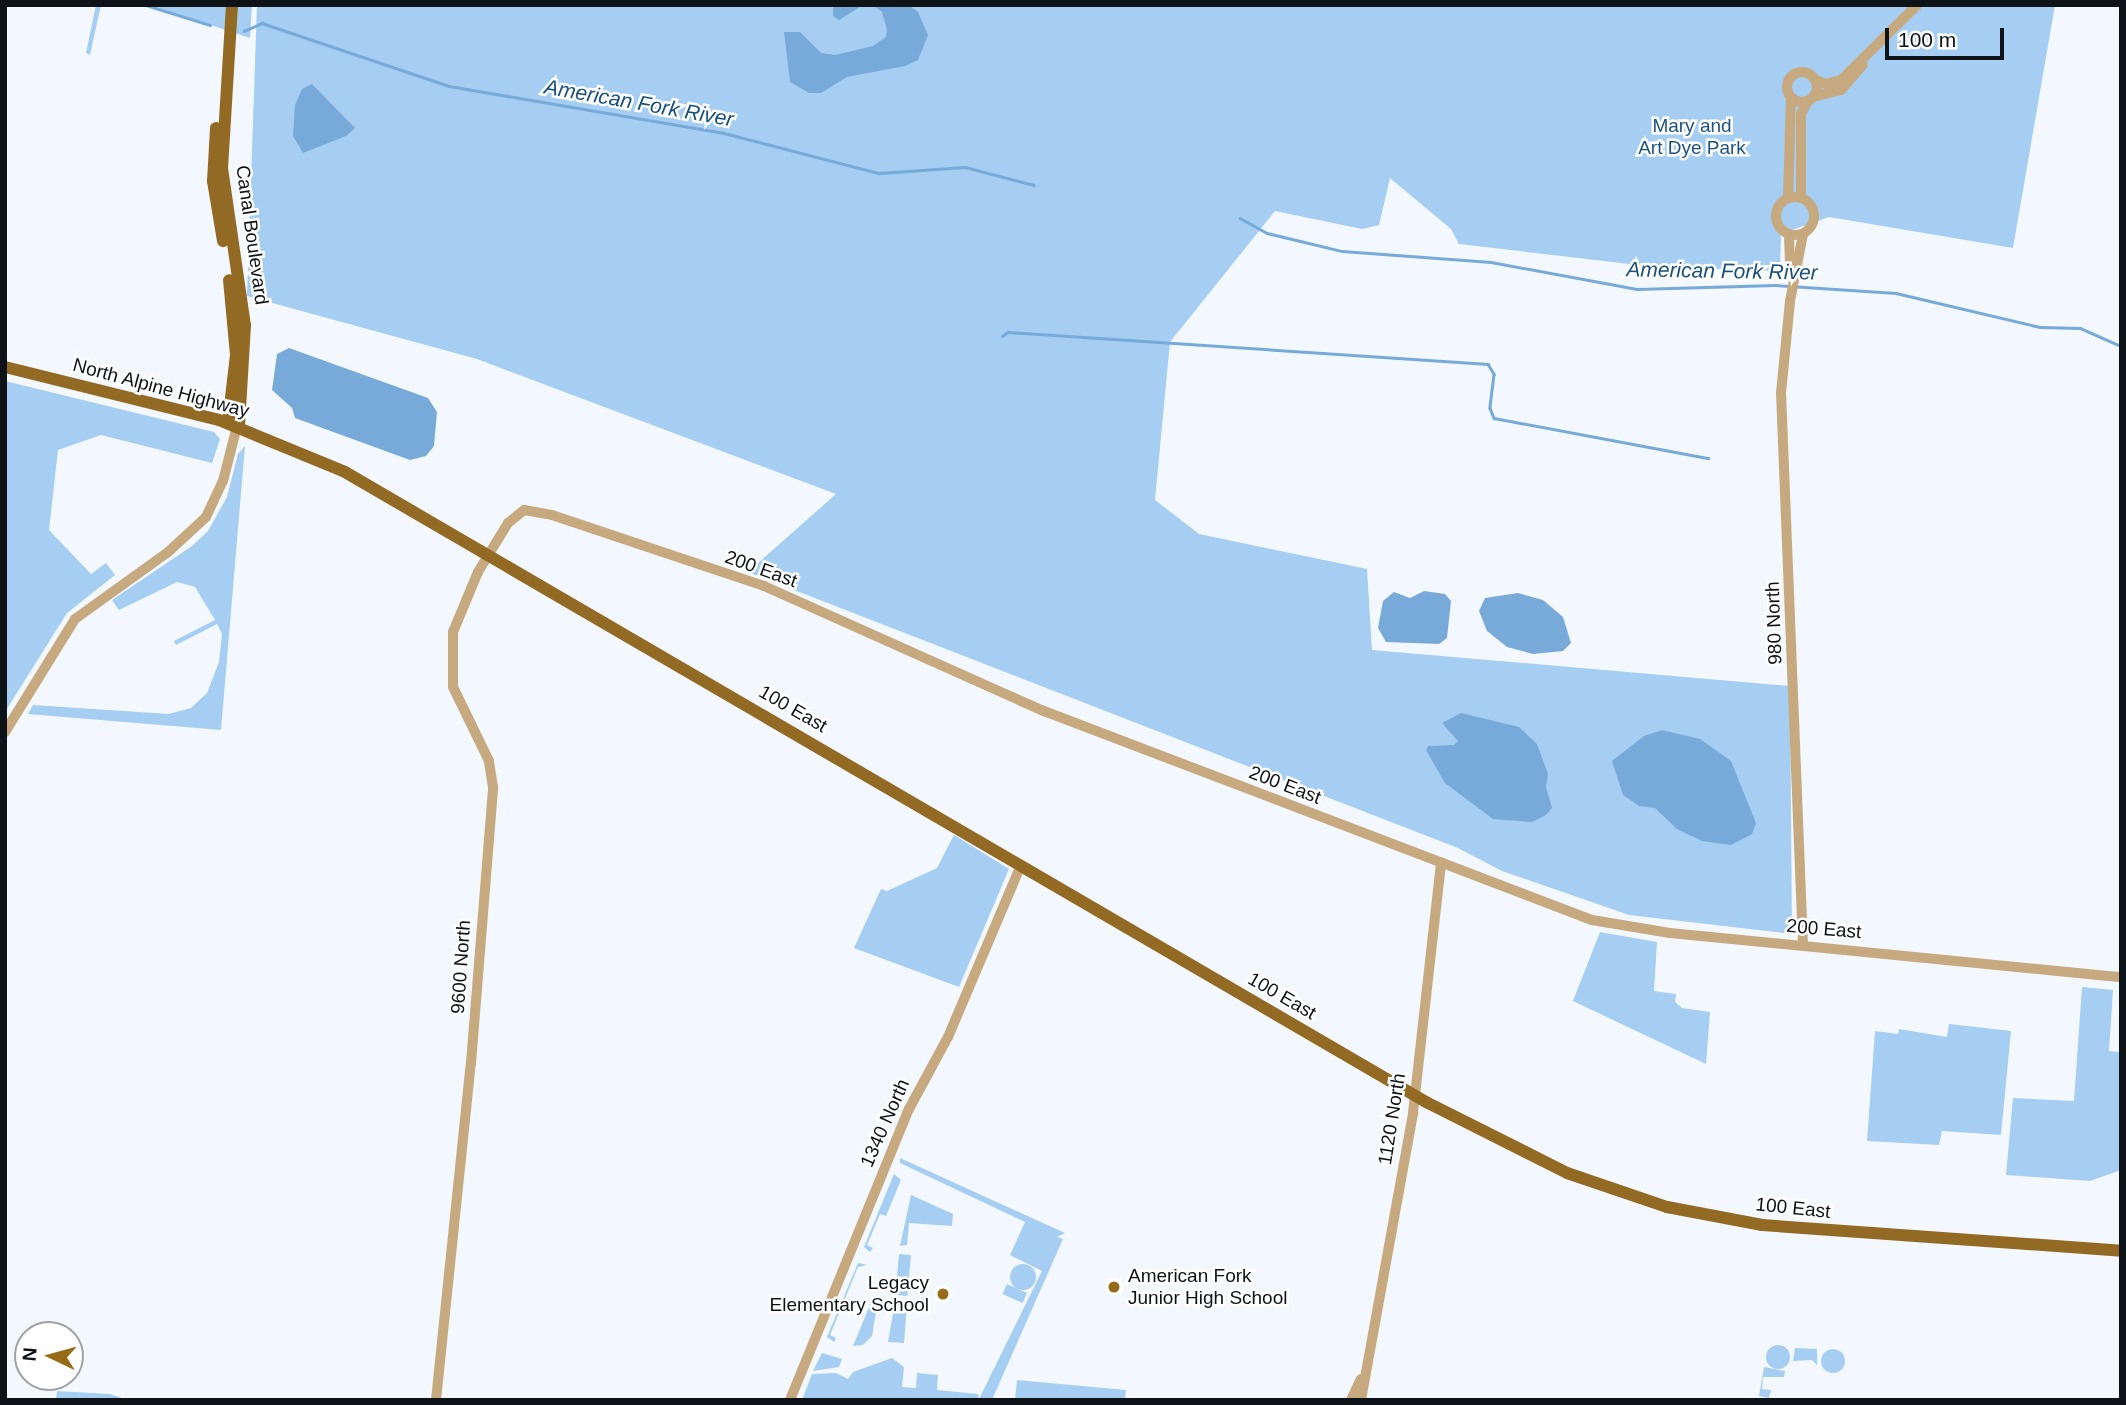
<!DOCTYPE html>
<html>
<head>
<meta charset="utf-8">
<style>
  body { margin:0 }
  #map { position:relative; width:2126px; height:1405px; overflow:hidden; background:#f2f8fd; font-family:Arial,sans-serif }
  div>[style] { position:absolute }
  .green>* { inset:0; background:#a6cdf2; transform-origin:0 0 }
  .round { border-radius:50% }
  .water>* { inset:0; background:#78aad9 }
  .stream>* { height:2.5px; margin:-1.25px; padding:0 1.25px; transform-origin:1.25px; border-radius:1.25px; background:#78aad9 }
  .minor>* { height:10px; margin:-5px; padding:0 5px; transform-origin:5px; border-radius:5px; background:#c7a980 }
  .minor>.ring { margin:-5px; padding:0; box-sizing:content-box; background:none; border:10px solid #c7a980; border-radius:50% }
  .major>* { height:12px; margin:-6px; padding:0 6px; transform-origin:6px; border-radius:6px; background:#936a24 }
  .dots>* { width:19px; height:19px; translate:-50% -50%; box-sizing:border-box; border:4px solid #fff; border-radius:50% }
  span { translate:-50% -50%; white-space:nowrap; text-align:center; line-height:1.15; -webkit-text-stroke:5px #fff; paint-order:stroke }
  .park-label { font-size:19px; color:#1d5380 }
  .street-label { font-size:19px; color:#0e1318 }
  .poi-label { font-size:19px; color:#0e1318 }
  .left { translate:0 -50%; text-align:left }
  .right { translate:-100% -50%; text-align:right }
  .water-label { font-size:21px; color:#19507c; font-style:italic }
  .frame { position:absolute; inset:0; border:7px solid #0e1318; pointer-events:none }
  .north { position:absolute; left:14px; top:1321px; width:70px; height:70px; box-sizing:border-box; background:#fff; border:2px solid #9fa1a3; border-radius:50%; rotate:275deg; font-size:19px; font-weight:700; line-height:28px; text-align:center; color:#0e1318 }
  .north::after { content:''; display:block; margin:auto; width:24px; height:32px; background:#976a18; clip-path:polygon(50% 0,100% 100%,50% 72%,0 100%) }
  .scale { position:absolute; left:1885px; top:28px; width:119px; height:32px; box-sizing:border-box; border:4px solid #0e1318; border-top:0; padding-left:9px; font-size:21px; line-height:24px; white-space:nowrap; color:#0e1318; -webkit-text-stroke:5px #fff; paint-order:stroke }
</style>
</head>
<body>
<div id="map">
  <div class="green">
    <i style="clip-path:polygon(96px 5px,101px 5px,90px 55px,86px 53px)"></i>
    <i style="clip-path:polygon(150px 5px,252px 5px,250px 38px)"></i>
    <i style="clip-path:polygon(257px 5px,2055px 5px,2013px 248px,1829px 217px,1781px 234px,1780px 271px,1655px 267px,1459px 244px,1451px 229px,1390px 178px,1379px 225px,1362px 229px,1275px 211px,1170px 342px,1155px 500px,1199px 534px,1367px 569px,1372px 650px,1790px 686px,1792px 934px,1629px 915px,1502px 871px,1458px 848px,748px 572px,836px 494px,477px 359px,247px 296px)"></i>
    <i style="clip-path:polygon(5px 381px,214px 432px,220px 439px,212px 463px,101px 435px,58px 450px,49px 530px,91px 574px,106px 563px,115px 575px,67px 613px,5px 712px)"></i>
    <i style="clip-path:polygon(245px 446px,221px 730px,28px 714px,33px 705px,169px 714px,191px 708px,207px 693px,219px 662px,222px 634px,217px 624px,176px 645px,174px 641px,215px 620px,195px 587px,177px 582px,119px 610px,112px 600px,192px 546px,208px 531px,227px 497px,238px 454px)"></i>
    <i style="clip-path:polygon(954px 835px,1009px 869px,959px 987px,854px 948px,881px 889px,887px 891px,937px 868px)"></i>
    <i style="clip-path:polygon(1600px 932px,1657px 942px,1654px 991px,1676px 994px,1675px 1002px,1682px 1008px,1710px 1012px,1706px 1064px,1573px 1001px)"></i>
    <i style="clip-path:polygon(2082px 987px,2113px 990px,2109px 1051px,2121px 1052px,2121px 1170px,2090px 1181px,2006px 1175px,2013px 1098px,2074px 1101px)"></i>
    <i style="clip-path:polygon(1949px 1024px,2011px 1031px,2001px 1135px,1942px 1131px,1939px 1145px,1867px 1141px,1875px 1031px,1898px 1034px,1899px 1029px,1947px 1037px)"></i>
    <i style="clip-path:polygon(900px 1158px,1065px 1233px,1057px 1237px,1063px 1239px,992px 1400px,802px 1400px,812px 1374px,836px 1373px,848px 1379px,853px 1372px,892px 1358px,904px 1367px,902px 1387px,916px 1388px,917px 1373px,938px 1375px,937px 1390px,978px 1394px,979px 1399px,1042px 1271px,1010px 1255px,1025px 1222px,900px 1163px)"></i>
    <i style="clip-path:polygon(894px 1174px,901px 1180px,886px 1216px,880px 1214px,867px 1245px,873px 1248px,870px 1252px,864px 1247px)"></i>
    <i style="clip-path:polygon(911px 1195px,953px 1214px,952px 1226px,909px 1223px,907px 1245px,900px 1246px)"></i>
    <i style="left:899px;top:1254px;width:12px;height:41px;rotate:5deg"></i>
    <i style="clip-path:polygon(858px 1263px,867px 1265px,858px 1267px,830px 1335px,836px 1338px,834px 1342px,827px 1337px)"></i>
    <i class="round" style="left:1010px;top:1264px;width:26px;height:26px"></i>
    <i style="left:1007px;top:1284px;width:22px;height:11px;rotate:24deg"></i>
    <i style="clip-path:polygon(872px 1300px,878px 1300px,872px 1336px,863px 1345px,853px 1346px)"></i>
    <i style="clip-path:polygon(895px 1302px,907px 1303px,904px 1343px,888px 1342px)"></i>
    <i class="round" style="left:1766px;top:1345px;width:24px;height:24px"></i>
    <i style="clip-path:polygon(1795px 1348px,1817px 1349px,1817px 1365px,1812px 1360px,1793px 1361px)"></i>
    <i class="round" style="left:1821px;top:1349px;width:24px;height:24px"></i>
    <i style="clip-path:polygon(822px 1353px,842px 1359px,839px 1367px,813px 1371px)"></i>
    <i style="clip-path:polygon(1764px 1367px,1785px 1371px,1784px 1377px,1763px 1377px,1762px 1389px,1771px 1390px,1769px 1398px,1759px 1396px)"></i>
    <i style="clip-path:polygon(1017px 1380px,1126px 1390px,1125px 1400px,1015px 1400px)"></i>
    <i style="clip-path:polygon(57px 1391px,110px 1394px,127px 1400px,56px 1400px)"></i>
  </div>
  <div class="water">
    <i style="clip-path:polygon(833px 5px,863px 5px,839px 20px,833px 16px)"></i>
    <i style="clip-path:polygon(873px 5px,909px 5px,918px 12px,928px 35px,918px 60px,905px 66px,847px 77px,821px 93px,809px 93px,790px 82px,784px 32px,800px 32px,821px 53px,835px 55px,873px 46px,886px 37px,887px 30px,882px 12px)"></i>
    <i style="clip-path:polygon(312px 84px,355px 128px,346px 136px,303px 153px,293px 136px,295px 105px,302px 89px)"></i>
    <i style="clip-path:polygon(289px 348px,428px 398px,437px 412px,434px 446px,426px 456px,410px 460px,295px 418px,292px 408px,272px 390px,277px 354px)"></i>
    <i style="clip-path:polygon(1424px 591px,1445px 594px,1451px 601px,1447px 638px,1439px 644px,1386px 642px,1378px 628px,1383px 601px,1394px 592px,1410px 598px)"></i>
    <i style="clip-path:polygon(1518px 593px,1543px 600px,1563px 617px,1571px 643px,1563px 651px,1533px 654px,1507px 647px,1487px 631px,1479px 611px,1485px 598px)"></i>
    <i style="clip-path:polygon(1461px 713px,1519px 727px,1537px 744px,1548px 774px,1546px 787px,1552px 808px,1546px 815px,1532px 822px,1493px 819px,1445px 783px,1426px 750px,1428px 746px,1454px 745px,1458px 741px,1442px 723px)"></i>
    <i style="clip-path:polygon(1662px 730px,1700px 739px,1731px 761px,1756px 823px,1752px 834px,1731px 845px,1702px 841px,1677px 829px,1655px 808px,1639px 806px,1623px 795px,1612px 761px,1644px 736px)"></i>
  </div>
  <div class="stream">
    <i style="left:146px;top:5px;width:67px;rotate:17.4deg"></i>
    <i style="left:244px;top:31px;width:20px;rotate:-24deg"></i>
    <i style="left:262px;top:23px;width:197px;rotate:18.6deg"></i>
    <i style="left:449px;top:86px;width:279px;rotate:9.7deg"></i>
    <i style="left:724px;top:133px;width:160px;rotate:14.5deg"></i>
    <i style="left:879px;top:173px;width:86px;rotate:-4deg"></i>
    <i style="left:965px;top:167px;width:71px;rotate:14.6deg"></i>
    <i style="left:1240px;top:218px;width:31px;rotate:29deg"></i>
    <i style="left:1267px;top:233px;width:77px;rotate:13.5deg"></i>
    <i style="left:1342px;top:251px;width:149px;rotate:4.2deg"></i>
    <i style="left:1491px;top:262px;width:148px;rotate:10.5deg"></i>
    <i style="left:1637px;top:289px;width:138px;rotate:-1.7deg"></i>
    <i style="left:1775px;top:285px;width:121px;rotate:3.8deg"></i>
    <i style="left:1896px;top:293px;width:148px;rotate:13.3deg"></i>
    <i style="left:2040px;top:327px;width:40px;rotate:1.4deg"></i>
    <i style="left:2080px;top:328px;width:45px;rotate:23.7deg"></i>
    <i style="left:1002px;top:336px;width:7px;rotate:-34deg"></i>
    <i style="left:1008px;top:332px;width:481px;rotate:3.8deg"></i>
    <i style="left:1488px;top:364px;width:12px;rotate:59deg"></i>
    <i style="left:1494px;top:374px;width:34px;rotate:97deg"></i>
    <i style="left:1490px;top:408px;width:11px;rotate:68deg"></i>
    <i style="left:1494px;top:418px;width:218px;rotate:10.6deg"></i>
  </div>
  <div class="minor">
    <i class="ring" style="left:1787px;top:72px;width:20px;height:20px"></i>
    <i style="left:1814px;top:79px;width:13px;rotate:23deg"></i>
    <i style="left:1826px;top:84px;width:16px;rotate:-15deg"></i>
    <i style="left:1841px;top:80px;width:107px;rotate:-44.6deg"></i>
    <i style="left:1813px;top:97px;width:29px;rotate:-14deg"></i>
    <i style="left:1841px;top:90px;width:33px;rotate:-49deg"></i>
    <i class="ring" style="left:1776px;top:197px;width:28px;height:28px"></i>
    <i style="left:1788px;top:198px;width:101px;rotate:-88.3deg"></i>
    <i style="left:1801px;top:198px;width:84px;rotate:-90deg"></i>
    <i style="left:1801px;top:114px;width:15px;rotate:-62deg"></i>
    <i style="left:1789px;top:235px;width:38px;rotate:88deg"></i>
    <i style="left:5px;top:732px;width:133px;rotate:-58.2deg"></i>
    <i style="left:75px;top:619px;width:113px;rotate:-35.7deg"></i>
    <i style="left:167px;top:553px;width:53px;rotate:-42.7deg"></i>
    <i style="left:206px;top:517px;width:40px;rotate:-65deg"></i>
    <i style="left:223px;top:481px;width:57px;rotate:-75.7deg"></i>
    <i style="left:1803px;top:945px;width:552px;rotate:-92.28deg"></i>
    <i style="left:1781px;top:393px;width:92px;rotate:-84.4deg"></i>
    <i style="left:1790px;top:301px;width:68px;rotate:-79deg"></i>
    <i style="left:436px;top:1400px;width:339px;rotate:-84.1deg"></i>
    <i style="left:471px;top:1063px;width:277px;rotate:-85.4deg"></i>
    <i style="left:493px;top:787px;width:26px;rotate:-99deg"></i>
    <i style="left:489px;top:761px;width:82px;rotate:-115.9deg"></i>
    <i style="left:453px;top:687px;width:55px;rotate:-90deg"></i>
    <i style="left:453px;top:632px;width:65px;rotate:-67.4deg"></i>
    <i style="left:478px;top:572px;width:57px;rotate:-58.5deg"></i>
    <i style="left:508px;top:523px;width:21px;rotate:-39deg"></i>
    <i style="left:524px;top:510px;width:28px;rotate:10deg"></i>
    <i style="left:552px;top:515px;width:224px;rotate:18.5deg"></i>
    <i style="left:764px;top:586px;width:307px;rotate:24.1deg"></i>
    <i style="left:1044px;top:711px;width:587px;rotate:20.88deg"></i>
    <i style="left:1592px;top:920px;width:79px;rotate:9.5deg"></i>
    <i style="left:1670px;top:933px;width:453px;rotate:5.6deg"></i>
    <i style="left:790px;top:1400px;width:314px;rotate:-67.8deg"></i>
    <i style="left:909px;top:1109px;width:82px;rotate:-61.6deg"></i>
    <i style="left:948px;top:1037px;width:187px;rotate:-67deg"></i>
    <i style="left:1351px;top:1400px;width:23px;rotate:-65deg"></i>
    <i style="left:1361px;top:1400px;width:292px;rotate:-79.7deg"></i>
    <i style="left:1413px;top:1113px;width:252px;rotate:-83.6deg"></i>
  </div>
  <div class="major">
    <i style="left:232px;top:5px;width:163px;rotate:93.5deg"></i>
    <i style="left:222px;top:168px;width:159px;rotate:81.7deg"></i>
    <i style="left:245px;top:325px;width:102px;rotate:93.4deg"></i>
    <i style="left:216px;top:128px;width:53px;rotate:93.2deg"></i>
    <i style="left:213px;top:181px;width:61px;rotate:80.5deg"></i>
    <i style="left:5px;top:367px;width:220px;rotate:13.9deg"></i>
    <i style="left:219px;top:420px;width:136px;rotate:22.4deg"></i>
    <i style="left:345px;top:472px;width:1251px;rotate:30.23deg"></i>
    <i style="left:1426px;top:1102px;width:158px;rotate:26.7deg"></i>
    <i style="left:1567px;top:1173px;width:106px;rotate:18.8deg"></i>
    <i style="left:1667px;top:1207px;width:97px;rotate:10.7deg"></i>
    <i style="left:1762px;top:1225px;width:360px;rotate:4.1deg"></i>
    <i style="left:228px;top:423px;width:68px;rotate:-83.3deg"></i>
    <i style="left:236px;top:355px;width:75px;rotate:-95.3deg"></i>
  </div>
  <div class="dots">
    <i style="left:1114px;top:1287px;background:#976a18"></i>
    <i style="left:943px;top:1294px;background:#976a18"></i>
  </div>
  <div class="park-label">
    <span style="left:1692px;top:137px">Mary and<br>Art Dye Park</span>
  </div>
  <div class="street-label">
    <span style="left:252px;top:235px;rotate:82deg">Canal Boulevard</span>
    <span style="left:161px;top:388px;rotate:15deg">North Alpine Highway</span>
    <span style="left:761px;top:569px;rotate:20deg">200 East</span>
    <span style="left:1774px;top:623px;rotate:-92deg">980 North</span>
    <span style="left:793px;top:709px;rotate:30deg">100 East</span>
    <span style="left:1285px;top:785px;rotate:21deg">200 East</span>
    <span style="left:1824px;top:929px;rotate:5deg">200 East</span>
    <span style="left:461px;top:967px;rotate:-86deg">9600 North</span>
    <span style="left:1282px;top:996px;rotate:30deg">100 East</span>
    <span style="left:1392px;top:1119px;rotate:-81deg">1120 North</span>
    <span style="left:885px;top:1123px;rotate:-66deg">1340 North</span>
    <span style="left:1793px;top:1208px;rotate:6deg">100 East</span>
  </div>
  <div class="poi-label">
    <span class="left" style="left:1128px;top:1287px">American Fork<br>Junior High School</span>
    <span class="right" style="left:929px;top:1294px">Legacy<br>Elementary School</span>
  </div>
  <div class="water-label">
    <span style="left:639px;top:103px;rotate:10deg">American Fork River</span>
    <span style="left:1722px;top:271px;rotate:1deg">American Fork River</span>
  </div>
  <div class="frame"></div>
  <div class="north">N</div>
  <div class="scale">100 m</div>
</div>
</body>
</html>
